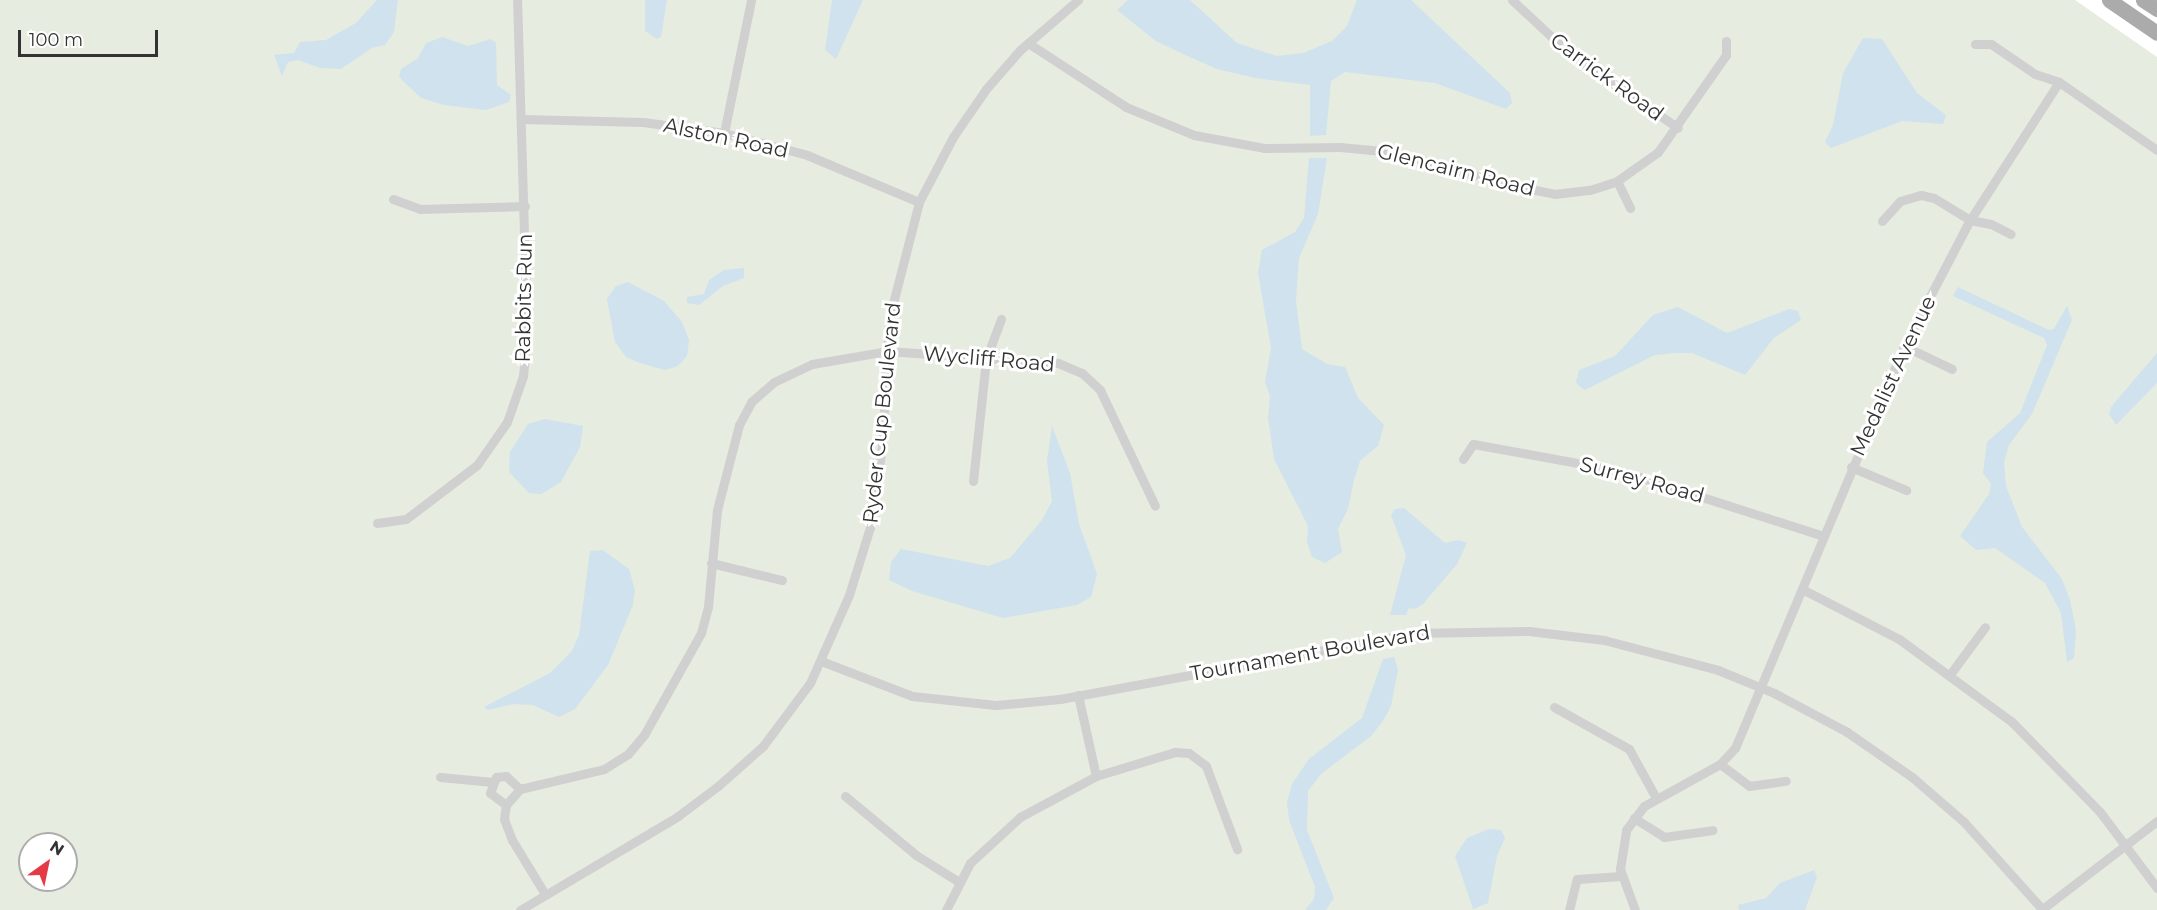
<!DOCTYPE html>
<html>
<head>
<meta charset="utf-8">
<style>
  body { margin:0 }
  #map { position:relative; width:2157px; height:910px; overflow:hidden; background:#fff; font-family:Montserrat,sans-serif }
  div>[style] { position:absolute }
  .green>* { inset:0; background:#e6ecdf }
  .water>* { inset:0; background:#cfe2ee }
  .street>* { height:9px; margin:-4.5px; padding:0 4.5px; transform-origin:4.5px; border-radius:4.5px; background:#d0d0d0 }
  .primary>* { height:15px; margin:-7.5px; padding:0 7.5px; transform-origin:7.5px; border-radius:7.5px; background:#ababab }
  span { translate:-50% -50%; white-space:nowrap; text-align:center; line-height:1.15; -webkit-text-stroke:6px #fff; paint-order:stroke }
  .street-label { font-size:21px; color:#333 }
  .north { position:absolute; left:18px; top:832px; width:60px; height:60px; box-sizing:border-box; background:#fff; border:2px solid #adadad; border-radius:50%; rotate:33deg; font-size:16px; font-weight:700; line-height:24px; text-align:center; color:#333 }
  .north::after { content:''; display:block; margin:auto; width:21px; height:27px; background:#e63946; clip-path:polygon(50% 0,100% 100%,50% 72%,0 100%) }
  .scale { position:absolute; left:18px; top:30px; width:140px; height:27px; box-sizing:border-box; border:3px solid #333; border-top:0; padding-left:8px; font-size:18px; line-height:21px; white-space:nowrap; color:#333; -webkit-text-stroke:4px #fff; paint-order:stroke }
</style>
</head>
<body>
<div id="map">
  <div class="green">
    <i style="clip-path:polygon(evenodd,0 0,2075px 0,2157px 57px,2157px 910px,0 910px,0 0,30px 844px,66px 844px,66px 880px,30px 880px,30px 844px)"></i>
  </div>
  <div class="water">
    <i style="clip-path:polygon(377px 0,398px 0,394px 32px,385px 45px,372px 48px,341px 69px,320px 68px,298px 60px,288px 62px,282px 76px,274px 55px,294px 53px,300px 42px,326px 40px,356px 23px)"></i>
    <i style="clip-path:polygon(645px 0,667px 0,661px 37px,657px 39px,645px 31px)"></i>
    <i style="clip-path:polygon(832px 0,863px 0,836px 59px,825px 50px)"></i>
    <i style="clip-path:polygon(1128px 0,1190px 0,1237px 43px,1277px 56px,1303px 53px,1332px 41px,1347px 26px,1357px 0,1411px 0,1510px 93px,1512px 103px,1506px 109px,1435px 83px,1345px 72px,1331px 81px,1326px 135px,1310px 136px,1310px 85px,1255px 78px,1217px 69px,1181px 53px,1156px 41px,1117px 10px)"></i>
    <i style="clip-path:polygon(442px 37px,468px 46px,491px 39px,496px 43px,497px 85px,511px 95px,509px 102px,486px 110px,444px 105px,421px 98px,404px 82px,399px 76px,401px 69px,418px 58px,426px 43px)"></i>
    <i style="clip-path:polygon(1863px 38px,1882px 39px,1917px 93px,1946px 115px,1943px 124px,1902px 121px,1831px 148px,1825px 142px,1833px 125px,1843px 73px)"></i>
    <i style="clip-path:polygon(1309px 158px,1327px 158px,1318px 214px,1299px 258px,1296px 301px,1302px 349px,1327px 364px,1345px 367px,1358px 398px,1384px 425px,1378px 446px,1360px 461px,1354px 480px,1348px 509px,1338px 529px,1342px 552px,1325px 563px,1312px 557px,1307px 542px,1308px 526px,1274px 459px,1268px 417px,1270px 396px,1265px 382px,1271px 348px,1258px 273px,1262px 250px,1295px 232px,1304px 218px)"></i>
    <i style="clip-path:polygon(744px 268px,744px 278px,723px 286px,699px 305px,687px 303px,687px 297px,704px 294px,709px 280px,724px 270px)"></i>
    <i style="clip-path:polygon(628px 282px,664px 301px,682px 322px,689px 340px,687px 356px,678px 366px,665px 370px,640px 363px,626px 357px,615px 342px,607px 299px,616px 286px)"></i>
    <i style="clip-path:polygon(1958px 287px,2049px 330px,2054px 329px,2067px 306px,2072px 320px,2032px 414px,2009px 445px,2004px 462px,2006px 486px,2022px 527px,2062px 579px,2070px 600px,2076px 630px,2074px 658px,2067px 662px,2061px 613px,2045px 583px,1995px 548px,1976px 550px,1960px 536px,1989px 494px,1991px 484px,1983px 473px,1987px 442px,2020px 413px,2047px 345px,2044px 338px,1953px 296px)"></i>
    <i style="clip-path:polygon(1678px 307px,1727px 333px,1789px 309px,1798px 311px,1801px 320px,1774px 338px,1745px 375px,1692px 353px,1676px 353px,1655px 355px,1585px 390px,1579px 386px,1576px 382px,1579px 370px,1615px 356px,1653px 315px)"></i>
    <i style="clip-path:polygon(2157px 353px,2157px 383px,2116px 425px,2109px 414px,2111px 407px)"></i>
    <i style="clip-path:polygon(545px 419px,583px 426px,580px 447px,561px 482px,541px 494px,529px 493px,509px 472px,510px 452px,528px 424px)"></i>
    <i style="clip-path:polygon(1052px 426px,1070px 473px,1079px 524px,1097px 574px,1091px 597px,1077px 605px,1003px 618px,912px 591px,889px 580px,891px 562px,901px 549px,988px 566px,1010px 558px,1042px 520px,1052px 501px,1047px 461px)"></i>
    <i style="clip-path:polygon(1404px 508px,1445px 543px,1459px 540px,1467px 543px,1457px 564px,1423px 604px,1415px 609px,1409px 608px,1406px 615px,1390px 615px,1406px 555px,1391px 515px,1395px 509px)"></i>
    <i style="clip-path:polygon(603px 550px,629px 569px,635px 590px,633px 605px,608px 665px,575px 709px,559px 717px,533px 705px,513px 704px,488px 710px,484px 707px,550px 673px,572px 651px,579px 635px,590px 551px)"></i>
    <i style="clip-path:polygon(1394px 657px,1398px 670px,1391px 706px,1383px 721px,1371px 736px,1321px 774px,1308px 791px,1307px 830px,1334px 898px,1326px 910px,1305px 910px,1314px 899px,1315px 887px,1289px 820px,1287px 802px,1292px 784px,1309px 759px,1362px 718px,1383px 659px)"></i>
    <i style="clip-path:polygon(1489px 829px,1501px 830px,1505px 838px,1497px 856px,1488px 903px,1473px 909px,1455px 856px,1467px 838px)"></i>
    <i style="clip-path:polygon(1814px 870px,1817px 877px,1805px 910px,1739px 910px,1738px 905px,1766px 898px,1780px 883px)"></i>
  </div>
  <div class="street">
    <i style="left:1512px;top:0;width:78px;rotate:42.9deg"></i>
    <i style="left:1569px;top:53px;width:132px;rotate:34.5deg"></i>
    <i style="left:1028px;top:43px;width:117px;rotate:33.1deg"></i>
    <i style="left:1126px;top:107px;width:74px;rotate:22.4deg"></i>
    <i style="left:1194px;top:135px;width:71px;rotate:10.5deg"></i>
    <i style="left:1264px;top:148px;width:76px;rotate:-0.8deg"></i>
    <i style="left:1340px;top:147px;width:53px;rotate:5.4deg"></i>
    <i style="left:1393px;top:152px;width:112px;rotate:16deg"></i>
    <i style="left:1501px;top:183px;width:55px;rotate:11.5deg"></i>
    <i style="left:1555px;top:194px;width:35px;rotate:-7deg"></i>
    <i style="left:1590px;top:190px;width:28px;rotate:-18deg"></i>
    <i style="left:1617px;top:181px;width:50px;rotate:-35.3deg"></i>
    <i style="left:1658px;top:152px;width:118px;rotate:-55deg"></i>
    <i style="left:1726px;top:55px;width:14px;rotate:-90deg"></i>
    <i style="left:1975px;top:44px;width:16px"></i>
    <i style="left:1991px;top:44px;width:53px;rotate:34.3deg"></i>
    <i style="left:2035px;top:74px;width:25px;rotate:18deg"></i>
    <i style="left:2059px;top:82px;width:119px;rotate:34.8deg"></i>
    <i style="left:522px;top:119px;width:121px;rotate:1.4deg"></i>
    <i style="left:643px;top:122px;width:82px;rotate:7.7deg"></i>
    <i style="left:724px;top:133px;width:86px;rotate:14.8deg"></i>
    <i style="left:807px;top:155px;width:121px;rotate:22.8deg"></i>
    <i style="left:724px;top:133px;width:136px;rotate:-78.5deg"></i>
    <i style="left:1617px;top:181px;width:30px;rotate:64deg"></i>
    <i style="left:393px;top:199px;width:29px;rotate:20deg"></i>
    <i style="left:420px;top:209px;width:105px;rotate:-1.6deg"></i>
    <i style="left:1882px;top:221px;width:27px;rotate:-48deg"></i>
    <i style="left:1900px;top:201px;width:22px;rotate:-16deg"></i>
    <i style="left:1921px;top:195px;width:13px;rotate:13deg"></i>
    <i style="left:1934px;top:198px;width:42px;rotate:31.4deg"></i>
    <i style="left:1970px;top:220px;width:21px;rotate:11deg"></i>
    <i style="left:1991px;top:224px;width:22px;rotate:27deg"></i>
    <i style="left:1904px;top:346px;width:53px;rotate:25.6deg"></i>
    <i style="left:1463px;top:459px;width:18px;rotate:-56deg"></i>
    <i style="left:1473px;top:444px;width:150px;rotate:10.3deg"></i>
    <i style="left:1621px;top:471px;width:212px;rotate:17.8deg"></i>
    <i style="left:1851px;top:467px;width:60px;rotate:22.7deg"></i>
    <i style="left:973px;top:481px;width:123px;rotate:-83.9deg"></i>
    <i style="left:986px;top:359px;width:43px;rotate:-69.4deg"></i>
    <i style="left:377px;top:523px;width:29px;rotate:-8deg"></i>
    <i style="left:406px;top:519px;width:89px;rotate:-37.3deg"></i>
    <i style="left:477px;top:465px;width:52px;rotate:-55.1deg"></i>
    <i style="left:507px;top:422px;width:49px;rotate:-70.8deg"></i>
    <i style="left:523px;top:376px;width:42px;rotate:-84.6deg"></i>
    <i style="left:527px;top:334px;width:334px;rotate:-91.7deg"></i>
    <i style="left:711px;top:563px;width:73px;rotate:13.5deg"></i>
    <i style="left:1802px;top:589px;width:109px;rotate:27.3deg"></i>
    <i style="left:1899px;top:639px;width:140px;rotate:36.3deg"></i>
    <i style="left:2012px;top:722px;width:126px;rotate:45.6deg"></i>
    <i style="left:2100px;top:812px;width:95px;rotate:53.1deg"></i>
    <i style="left:821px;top:661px;width:97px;rotate:21deg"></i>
    <i style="left:912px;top:696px;width:84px;rotate:6.1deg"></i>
    <i style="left:996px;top:705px;width:64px;rotate:-5.4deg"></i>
    <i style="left:1060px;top:699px;width:362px;rotate:-10.5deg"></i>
    <i style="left:1416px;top:633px;width:113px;rotate:-1deg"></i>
    <i style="left:1529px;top:631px;width:76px;rotate:6.8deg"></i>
    <i style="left:1604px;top:640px;width:118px;rotate:14.7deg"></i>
    <i style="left:1718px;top:670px;width:61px;rotate:22.3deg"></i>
    <i style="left:1774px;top:693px;width:83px;rotate:28.1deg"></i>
    <i style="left:1847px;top:732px;width:79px;rotate:34.7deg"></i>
    <i style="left:1912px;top:777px;width:69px;rotate:40.9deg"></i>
    <i style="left:1964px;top:822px;width:118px;rotate:48.1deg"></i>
    <i style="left:1951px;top:673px;width:57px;rotate:-53.5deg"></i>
    <i style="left:1078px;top:695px;width:83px;rotate:77.5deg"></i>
    <i style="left:1554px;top:707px;width:86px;rotate:29.2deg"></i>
    <i style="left:1629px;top:749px;width:56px;rotate:61.1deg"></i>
    <i style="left:1720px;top:764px;width:36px;rotate:37deg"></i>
    <i style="left:1749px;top:786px;width:37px;rotate:-8deg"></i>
    <i style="left:440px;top:777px;width:53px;rotate:5.4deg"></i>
    <i style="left:845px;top:796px;width:92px;rotate:39.7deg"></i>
    <i style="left:916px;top:855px;width:51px;rotate:32.1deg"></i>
    <i style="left:506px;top:805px;width:20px;rotate:-143deg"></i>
    <i style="left:490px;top:793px;width:17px;rotate:-69deg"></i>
    <i style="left:496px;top:777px;width:10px;rotate:-6deg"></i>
    <i style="left:506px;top:776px;width:19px;rotate:43deg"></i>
    <i style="left:1634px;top:818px;width:36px;rotate:32deg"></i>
    <i style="left:1664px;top:837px;width:49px;rotate:-8.1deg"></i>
    <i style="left:545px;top:894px;width:63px;rotate:-121.4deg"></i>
    <i style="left:512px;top:840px;width:22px;rotate:-111deg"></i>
    <i style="left:504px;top:819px;width:14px;rotate:-82deg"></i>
    <i style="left:506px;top:805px;width:21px;rotate:-49deg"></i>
    <i style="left:520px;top:789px;width:86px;rotate:-13.4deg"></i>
    <i style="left:604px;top:769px;width:28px;rotate:-32deg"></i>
    <i style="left:628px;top:754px;width:25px;rotate:-50deg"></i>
    <i style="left:644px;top:735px;width:117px;rotate:-60.8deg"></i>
    <i style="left:701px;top:633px;width:27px;rotate:-75deg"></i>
    <i style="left:708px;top:607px;width:97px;rotate:-84.7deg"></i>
    <i style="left:717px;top:510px;width:88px;rotate:-75.5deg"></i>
    <i style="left:739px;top:425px;width:26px;rotate:-62deg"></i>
    <i style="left:751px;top:402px;width:30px;rotate:-41deg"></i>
    <i style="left:774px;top:382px;width:42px;rotate:-25.3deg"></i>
    <i style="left:812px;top:364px;width:76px;rotate:-9.8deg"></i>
    <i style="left:887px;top:351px;width:171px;rotate:4deg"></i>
    <i style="left:1058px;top:363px;width:26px;rotate:23deg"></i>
    <i style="left:1082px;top:373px;width:25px;rotate:43deg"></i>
    <i style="left:1100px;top:390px;width:128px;rotate:64.6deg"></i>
    <i style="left:520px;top:910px;width:184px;rotate:-30.7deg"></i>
    <i style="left:678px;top:816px;width:50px;rotate:-36.9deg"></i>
    <i style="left:718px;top:786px;width:60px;rotate:-41.6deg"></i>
    <i style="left:763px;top:746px;width:79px;rotate:-53.3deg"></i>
    <i style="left:810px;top:683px;width:96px;rotate:-66.1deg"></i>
    <i style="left:849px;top:595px;width:71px;rotate:-72.8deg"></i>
    <i style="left:870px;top:527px;width:81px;rotate:-81.5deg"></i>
    <i style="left:882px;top:447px;width:128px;rotate:-86.9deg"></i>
    <i style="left:889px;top:319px;width:121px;rotate:-75.6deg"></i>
    <i style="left:919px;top:202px;width:73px;rotate:-62.4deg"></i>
    <i style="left:953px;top:137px;width:58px;rotate:-55.5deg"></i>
    <i style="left:986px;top:89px;width:52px;rotate:-48.9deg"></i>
    <i style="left:1020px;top:50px;width:77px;rotate:-40.8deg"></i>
    <i style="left:946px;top:910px;width:53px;rotate:-62.9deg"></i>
    <i style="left:970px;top:863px;width:68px;rotate:-42.6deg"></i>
    <i style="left:1020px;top:817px;width:86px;rotate:-28.3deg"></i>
    <i style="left:1096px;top:776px;width:83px;rotate:-16.9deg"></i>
    <i style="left:1175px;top:752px;width:14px;rotate:4deg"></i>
    <i style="left:1189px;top:753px;width:21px;rotate:37deg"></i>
    <i style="left:1206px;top:766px;width:89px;rotate:69.5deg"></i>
    <i style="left:1569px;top:910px;width:32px;rotate:-76deg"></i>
    <i style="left:1577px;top:879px;width:44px;rotate:-3.9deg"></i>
    <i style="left:1635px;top:910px;width:44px;rotate:-110.1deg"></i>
    <i style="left:1620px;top:869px;width:39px;rotate:-81deg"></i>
    <i style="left:1626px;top:830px;width:30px;rotate:-53deg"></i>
    <i style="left:1644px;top:806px;width:87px;rotate:-28.9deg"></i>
    <i style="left:1720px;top:764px;width:22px;rotate:-47deg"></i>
    <i style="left:1735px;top:748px;width:436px;rotate:-67.2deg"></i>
    <i style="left:1904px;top:346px;width:142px;rotate:-62.4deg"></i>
    <i style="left:1970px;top:220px;width:164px;rotate:-57.2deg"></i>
    <i style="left:2041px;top:910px;width:146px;rotate:-37.5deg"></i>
  </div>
  <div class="primary">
    <i style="left:2109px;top:0;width:58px;rotate:34.5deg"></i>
    <i style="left:2143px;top:0;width:17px;rotate:33deg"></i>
  </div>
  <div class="street-label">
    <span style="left:1607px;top:77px;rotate:36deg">Carrick Road</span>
    <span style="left:726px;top:138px;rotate:12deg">Alston Road</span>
    <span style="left:1456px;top:170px;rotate:14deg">Glencairn Road</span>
    <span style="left:524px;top:298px;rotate:-89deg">Rabbits Run</span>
    <span style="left:989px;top:359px;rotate:5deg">Wycliff Road</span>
    <span style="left:1893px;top:376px;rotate:-65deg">Medalist Avenue</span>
    <span style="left:882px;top:413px;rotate:-84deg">Ryder Cup Boulevard</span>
    <span style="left:1642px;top:480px;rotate:15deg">Surrey Road</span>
    <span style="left:1310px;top:653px;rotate:-10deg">Tournament Boulevard</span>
  </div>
  <div class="north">N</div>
  <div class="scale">100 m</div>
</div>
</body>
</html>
